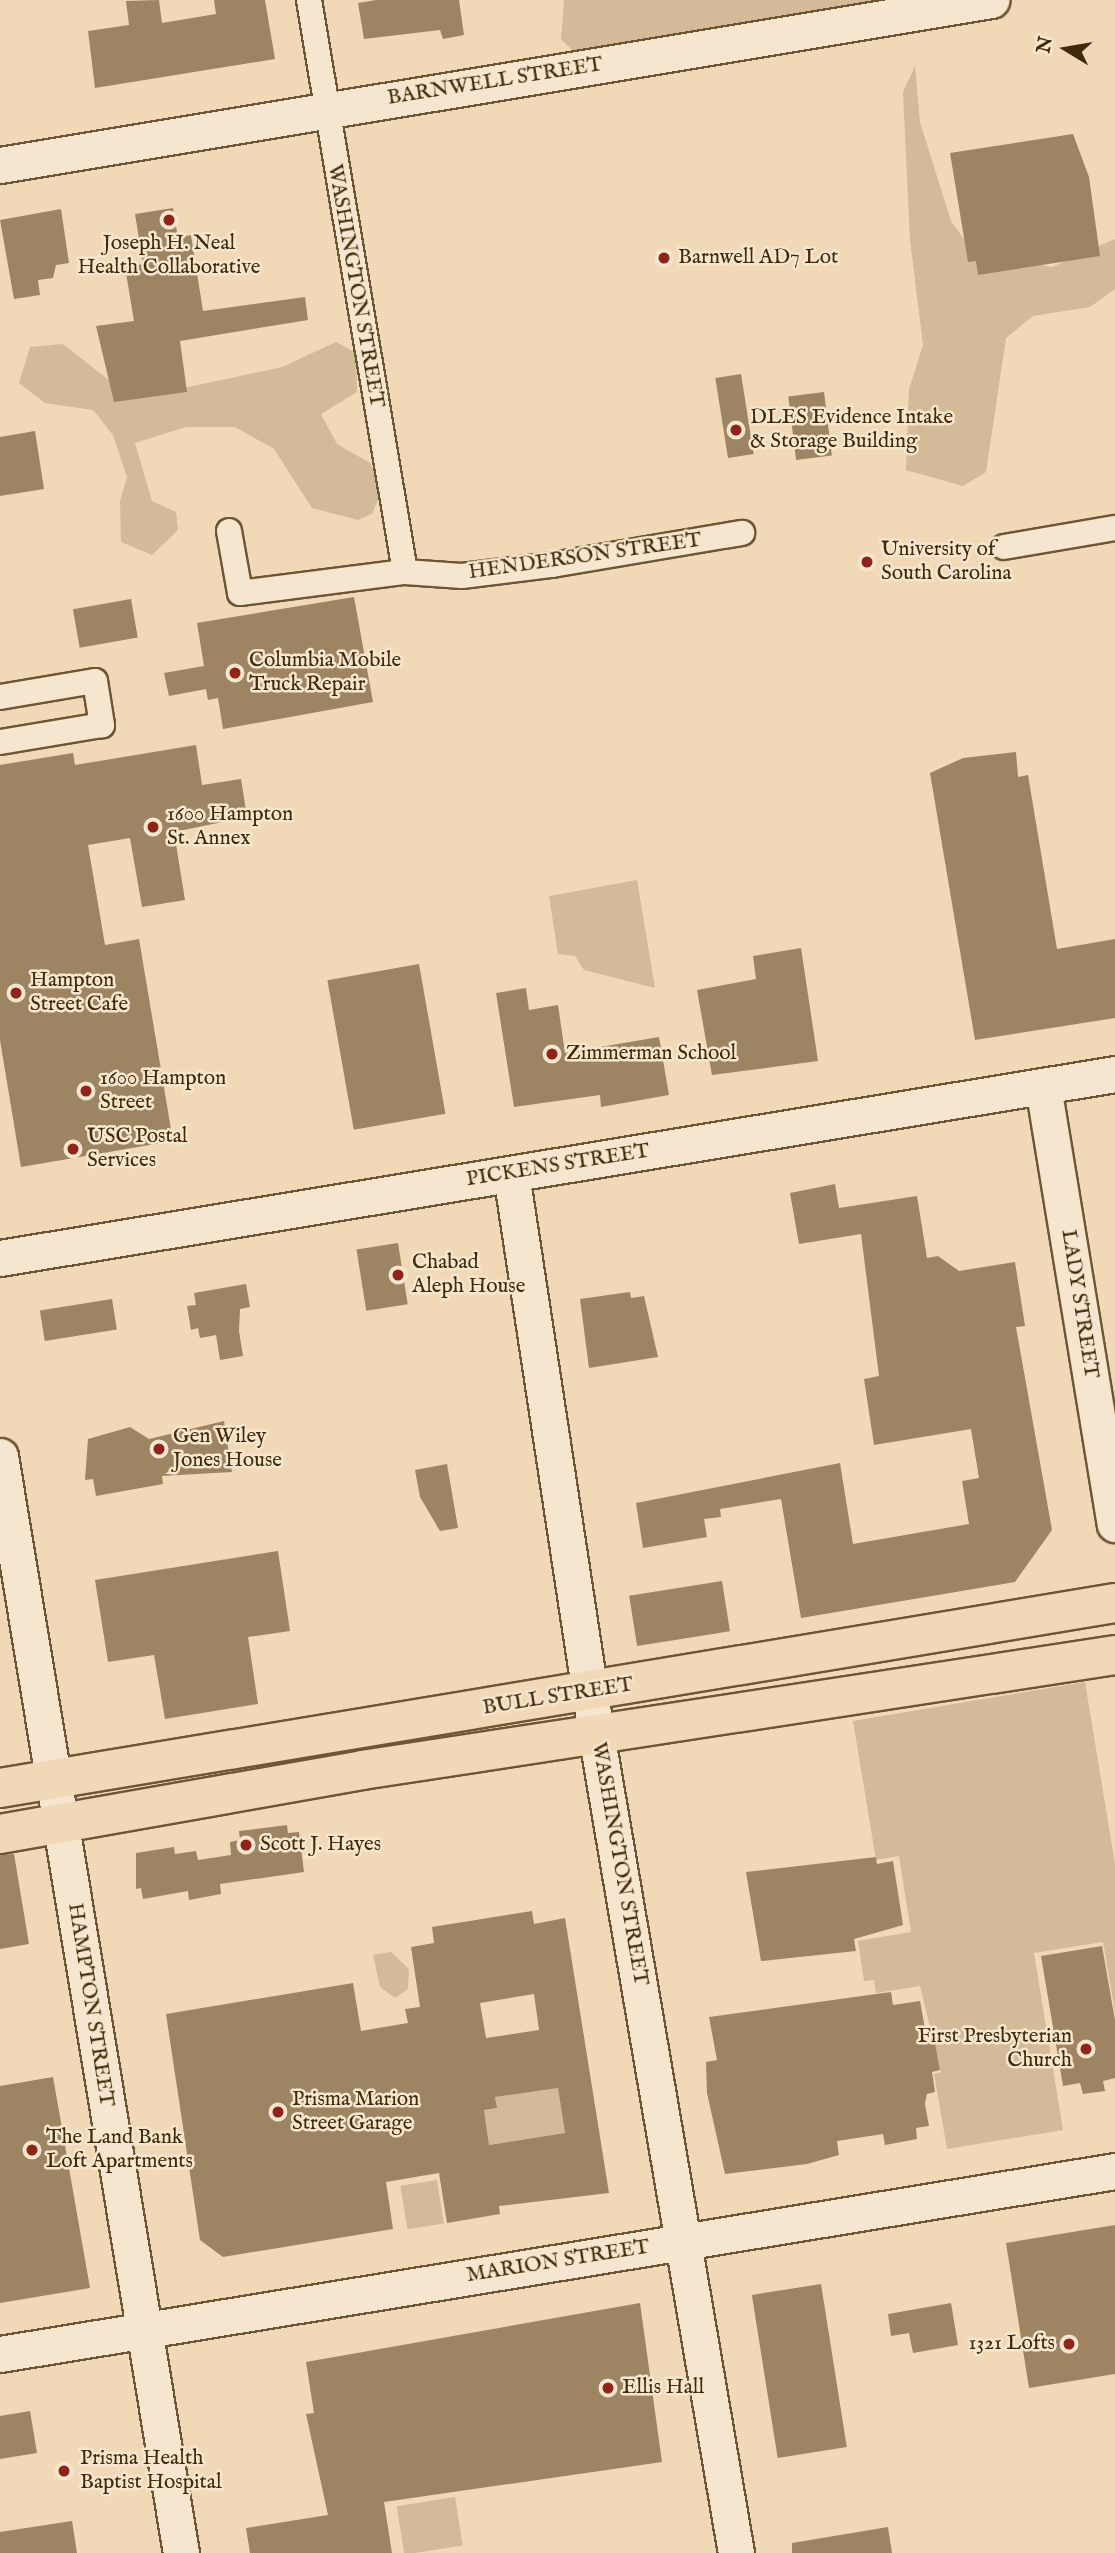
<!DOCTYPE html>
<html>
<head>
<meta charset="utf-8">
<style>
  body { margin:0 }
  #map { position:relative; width:1115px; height:2553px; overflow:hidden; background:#f1d8b7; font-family:"IM FELL English",serif }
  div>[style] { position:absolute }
  .green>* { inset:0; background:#d3ba99; transform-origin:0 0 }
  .building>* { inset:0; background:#9d8463; transform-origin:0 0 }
  .roads { filter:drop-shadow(2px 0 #6d5633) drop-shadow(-2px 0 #6d5633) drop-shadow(0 2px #6d5633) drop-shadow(0 -2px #6d5633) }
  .street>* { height:24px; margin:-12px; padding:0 12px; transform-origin:12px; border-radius:12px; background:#f6e6d0 }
  .secondary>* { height:35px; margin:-17.5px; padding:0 17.5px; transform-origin:17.5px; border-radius:17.5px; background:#f6e6d0 }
  .primary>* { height:38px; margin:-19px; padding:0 19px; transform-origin:19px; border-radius:19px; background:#f1d8b7 }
  .dots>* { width:19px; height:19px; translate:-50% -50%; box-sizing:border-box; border:4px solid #f6e6d0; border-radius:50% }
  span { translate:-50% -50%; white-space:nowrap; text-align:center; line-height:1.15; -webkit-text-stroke:5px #f6e6d0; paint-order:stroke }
  .street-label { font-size:21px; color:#412a07 }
  .poi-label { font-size:21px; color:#412a07 }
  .left { translate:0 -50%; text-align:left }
  .right { translate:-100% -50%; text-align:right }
  .north { position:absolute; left:1031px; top:14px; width:70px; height:70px; -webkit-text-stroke:5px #f6e6d0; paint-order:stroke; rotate:281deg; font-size:19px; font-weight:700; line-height:28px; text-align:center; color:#412a07 }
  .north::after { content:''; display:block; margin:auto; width:24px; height:32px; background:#412a07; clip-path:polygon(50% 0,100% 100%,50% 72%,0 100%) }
</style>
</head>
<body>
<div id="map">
  <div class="green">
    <i style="clip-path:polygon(564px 0,882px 0,825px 15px,574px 52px,561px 39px)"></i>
    <i style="clip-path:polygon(915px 66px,920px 122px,951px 221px,974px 253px,1052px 267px,1115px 239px,1115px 289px,1090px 307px,1033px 316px,1006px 338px,986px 472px,963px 486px,906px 470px,909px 389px,923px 345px,910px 240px,903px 92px)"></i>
    <i style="clip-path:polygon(336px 342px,356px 353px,357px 392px,321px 414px,337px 444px,370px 463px,383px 488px,372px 514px,358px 520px,312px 508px,274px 449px,235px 427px,186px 427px,135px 443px,152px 501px,176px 512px,178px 530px,152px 555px,121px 542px,120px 501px,127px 477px,113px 435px,93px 410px,45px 403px,19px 383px,30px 347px,63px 344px,133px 399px,282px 367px)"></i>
    <i style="clip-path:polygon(637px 880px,655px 988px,584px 970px,575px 956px,558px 954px,549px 896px)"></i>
    <i style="clip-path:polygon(1085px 1682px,1115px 1864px,1115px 2012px,1103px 1942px,1034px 1953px,1063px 2130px,947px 2149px,934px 2074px,941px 2072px,920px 1986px,876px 1993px,874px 1980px,864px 1981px,858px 1941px,911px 1932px,899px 1856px,876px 1860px,853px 1721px)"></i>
    <i style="clip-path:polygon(391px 1952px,409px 1969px,408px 1989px,395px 1998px,380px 1987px,373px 1955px)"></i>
    <i style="clip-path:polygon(558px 2088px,565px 2133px,489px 2145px,484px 2110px,497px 2108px,495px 2097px)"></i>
    <i style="left:437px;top:2180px;width:44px;height:37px;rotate:81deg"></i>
    <i style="left:455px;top:2497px;width:49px;height:59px;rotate:81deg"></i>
  </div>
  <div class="building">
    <i style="clip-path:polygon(159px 0,162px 23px,216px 14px,214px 0,265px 0,275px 59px,95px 88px,88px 31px,129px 25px,126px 1px)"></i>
    <i style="clip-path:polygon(376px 0,459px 0,464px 35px,443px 39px,440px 30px,364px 39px,358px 3px)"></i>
    <i style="clip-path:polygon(1073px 134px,1089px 177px,1100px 256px,978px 275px,976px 261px,968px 262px,950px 153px)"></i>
    <i style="clip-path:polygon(173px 208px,178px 238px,191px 235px,203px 311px,305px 297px,308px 320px,180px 341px,187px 392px,114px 402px,96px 326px,134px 321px,125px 267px,143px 264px,135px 214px)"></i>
    <i style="clip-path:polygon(61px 209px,69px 263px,56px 265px,53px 278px,38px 280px,40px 295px,14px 299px,0 220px)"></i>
    <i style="left:741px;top:374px;width:81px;height:26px;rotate:81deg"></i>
    <i style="left:824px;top:392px;width:64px;height:36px;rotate:83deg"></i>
    <i style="clip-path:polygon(35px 431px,44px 489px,0 496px,0 437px)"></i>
    <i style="clip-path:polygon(354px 597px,373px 702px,223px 729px,218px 698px,208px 700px,206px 689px,169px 696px,164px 673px,204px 666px,197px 623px)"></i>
    <i style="left:131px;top:599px;width:39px;height:59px;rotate:80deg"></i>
    <i style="clip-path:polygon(196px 745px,202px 785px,241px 779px,247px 817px,174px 832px,185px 900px,142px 907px,130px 838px,88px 845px,105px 945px,139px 939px,173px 1141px,21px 1167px,0 1040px,0 765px,73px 753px,75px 765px)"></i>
    <i style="clip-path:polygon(1016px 752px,1018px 777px,1028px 775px,1057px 949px,1115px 939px,1115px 1018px,975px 1040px,930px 773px,963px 758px)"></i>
    <i style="clip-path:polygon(801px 948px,818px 1061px,712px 1075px,697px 990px,756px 979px,753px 956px)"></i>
    <i style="left:419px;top:964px;width:152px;height:93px;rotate:80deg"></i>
    <i style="clip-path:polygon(526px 988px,529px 1010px,558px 1005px,565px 1053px,659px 1037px,669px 1095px,601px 1107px,600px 1095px,514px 1107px,496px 993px)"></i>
    <i style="clip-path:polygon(835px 1184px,839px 1208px,917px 1196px,927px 1258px,938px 1256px,959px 1271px,1015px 1262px,1025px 1326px,1016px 1327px,1052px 1530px,1015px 1582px,801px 1618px,781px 1499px,720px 1509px,721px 1517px,704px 1519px,707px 1537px,643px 1548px,636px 1503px,840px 1463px,853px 1544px,969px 1524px,962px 1481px,979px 1478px,971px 1429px,874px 1445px,864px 1379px,879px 1376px,861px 1234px,799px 1244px,790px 1193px)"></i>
    <i style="left:398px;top:1243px;width:62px;height:42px;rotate:81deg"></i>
    <i style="clip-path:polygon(246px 1284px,250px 1307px,240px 1309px,239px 1331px,243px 1356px,220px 1360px,216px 1335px,200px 1338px,198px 1328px,191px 1330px,187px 1306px,196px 1305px,194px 1293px)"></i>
    <i style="clip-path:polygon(630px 1292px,631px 1298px,644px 1296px,658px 1357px,589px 1368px,580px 1299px)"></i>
    <i style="left:112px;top:1299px;width:31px;height:73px;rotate:81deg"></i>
    <i style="clip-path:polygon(224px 1421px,232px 1472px,162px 1476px,163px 1484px,96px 1496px,93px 1479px,85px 1480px,88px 1439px,130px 1427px,149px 1439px)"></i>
    <i style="clip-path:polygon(447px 1464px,458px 1528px,440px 1531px,420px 1497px,415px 1470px)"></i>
    <i style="clip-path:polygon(278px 1551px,290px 1631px,248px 1637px,258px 1704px,165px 1719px,154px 1655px,108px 1662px,95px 1580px)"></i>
    <i style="left:722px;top:1581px;width:51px;height:94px;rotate:81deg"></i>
    <i style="clip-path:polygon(287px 1825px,288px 1833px,299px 1832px,304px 1872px,220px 1884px,221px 1894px,189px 1900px,188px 1891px,143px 1899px,141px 1888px,136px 1889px,136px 1853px,174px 1847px,175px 1854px,196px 1851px,198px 1860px,231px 1855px,230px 1842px,240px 1840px,239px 1831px)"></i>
    <i style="clip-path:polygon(14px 1854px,29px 1944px,0 1949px,0 1855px)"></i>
    <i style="clip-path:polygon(876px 1857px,877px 1864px,893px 1861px,903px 1925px,854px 1939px,856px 1951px,761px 1961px,746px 1872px)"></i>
    <i style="clip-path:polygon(evenodd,532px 1911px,534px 1924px,565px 1918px,609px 2193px,499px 2206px,500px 2214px,447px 2223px,439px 2173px,386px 2182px,393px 2229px,223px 2257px,200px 2240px,166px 2014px,353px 1983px,361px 2031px,408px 2023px,405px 2009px,420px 2007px,411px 1947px,434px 1943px,432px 1927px,532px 1911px,534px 1994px,539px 2030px,486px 2038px,480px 2003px,534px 1994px,532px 1911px,558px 2088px,565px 2133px,489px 2145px,484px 2110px,497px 2108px,495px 2097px,558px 2088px)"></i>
    <i style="clip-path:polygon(1102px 1946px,1115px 2020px,1115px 2078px,1103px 2081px,1105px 2091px,1083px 2094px,1080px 2083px,1063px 2086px,1041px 1956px)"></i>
    <i style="clip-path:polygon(891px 1992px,893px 2005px,920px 2001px,927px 2040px,934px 2038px,940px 2070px,932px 2072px,935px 2092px,927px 2094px,925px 2104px,929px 2126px,916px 2128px,917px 2139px,885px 2145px,883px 2134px,837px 2141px,839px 2155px,807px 2164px,725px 2174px,707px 2093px,706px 2062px,717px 2060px,709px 2017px)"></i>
    <i style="clip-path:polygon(53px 2077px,90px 2288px,0 2303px,0 2086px)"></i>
    <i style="clip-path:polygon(1115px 2225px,1115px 2374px,1029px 2388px,1006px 2243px)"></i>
    <i style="left:821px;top:2284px;width:165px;height:70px;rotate:81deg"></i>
    <i style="clip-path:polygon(640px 2303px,662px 2462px,384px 2502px,392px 2553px,250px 2553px,246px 2528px,328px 2515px,306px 2414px,314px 2413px,306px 2362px)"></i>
    <i style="clip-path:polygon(951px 2303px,958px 2345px,913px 2353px,909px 2333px,891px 2336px,888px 2314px)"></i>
    <i style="clip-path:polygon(30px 2411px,37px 2453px,0 2459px,0 2416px)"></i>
    <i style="clip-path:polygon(72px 2521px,77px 2553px,0 2553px,0 2532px)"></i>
    <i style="clip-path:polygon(888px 2527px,892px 2553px,792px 2553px,792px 2543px)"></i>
  </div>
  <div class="roads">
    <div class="street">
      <i style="left:309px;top:0;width:580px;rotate:80.47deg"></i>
      <i style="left:229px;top:531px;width:63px;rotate:79.9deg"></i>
      <i style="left:240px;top:593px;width:166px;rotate:-7.3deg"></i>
      <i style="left:405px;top:572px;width:57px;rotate:4deg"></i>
      <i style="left:462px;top:576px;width:91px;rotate:-7deg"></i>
      <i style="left:552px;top:565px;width:193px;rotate:-9.6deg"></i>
      <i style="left:1004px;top:547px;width:113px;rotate:-9.7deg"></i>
      <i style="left:0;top:697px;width:96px;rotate:-9.6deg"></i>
      <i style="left:95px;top:681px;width:45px;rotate:81deg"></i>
      <i style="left:102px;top:725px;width:103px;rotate:170.5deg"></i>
    </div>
    <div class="secondary">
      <i style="left:0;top:165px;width:1005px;rotate:-9.45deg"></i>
      <i style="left:1043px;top:1086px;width:444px;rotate:80.7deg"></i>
      <i style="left:511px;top:1174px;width:565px;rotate:81.35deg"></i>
      <i style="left:596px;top:1733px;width:832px;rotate:80.31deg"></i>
      <i style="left:0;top:1258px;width:1130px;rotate:-9.37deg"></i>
      <i style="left:0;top:1456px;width:1112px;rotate:80.63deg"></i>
      <i style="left:0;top:2354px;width:1130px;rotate:-9.32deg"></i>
    </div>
    <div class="primary">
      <i style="left:0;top:1788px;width:1130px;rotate:-9.42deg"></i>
      <i style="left:0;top:1834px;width:368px;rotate:-10deg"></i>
      <i style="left:362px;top:1770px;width:762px;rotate:-8.68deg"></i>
    </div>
  </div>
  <div class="dots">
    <i style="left:169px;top:220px;background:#8f2418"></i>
    <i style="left:664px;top:258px;background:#8f2418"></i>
    <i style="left:736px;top:430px;background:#8f2418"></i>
    <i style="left:867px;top:562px;background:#8f2418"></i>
    <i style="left:235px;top:673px;background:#8f2418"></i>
    <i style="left:153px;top:827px;background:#8f2418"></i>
    <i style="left:16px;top:993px;background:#8f2418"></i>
    <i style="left:552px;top:1054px;background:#8f2418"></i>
    <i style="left:86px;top:1091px;background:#8f2418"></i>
    <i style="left:73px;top:1149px;background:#8f2418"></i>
    <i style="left:398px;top:1275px;background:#8f2418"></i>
    <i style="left:159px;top:1449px;background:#8f2418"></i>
    <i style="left:246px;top:1845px;background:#8f2418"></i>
    <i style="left:1086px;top:2049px;background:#8f2418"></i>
    <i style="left:278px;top:2112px;background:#8f2418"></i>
    <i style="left:32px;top:2150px;background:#8f2418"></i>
    <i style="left:1069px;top:2344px;background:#8f2418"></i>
    <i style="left:608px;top:2388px;background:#8f2418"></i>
    <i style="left:64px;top:2471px;background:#8f2418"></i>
  </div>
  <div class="street-label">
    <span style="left:495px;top:82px;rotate:-9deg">BARNWELL STREET</span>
    <span style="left:355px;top:286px;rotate:80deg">WASHINGTON STREET</span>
    <span style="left:585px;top:557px;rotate:-8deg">HENDERSON STREET</span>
    <span style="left:558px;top:1166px;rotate:-9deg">PICKENS STREET</span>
    <span style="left:1079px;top:1304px;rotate:81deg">LADY STREET</span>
    <span style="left:558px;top:1697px;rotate:-9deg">BULL STREET</span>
    <span style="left:619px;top:1864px;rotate:80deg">WASHINGTON STREET</span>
    <span style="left:90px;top:2005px;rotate:81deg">HAMPTON STREET</span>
    <span style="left:558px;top:2262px;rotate:-9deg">MARION STREET</span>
  </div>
  <div class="poi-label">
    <span style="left:169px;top:256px">Joseph H. Neal<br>Health Collaborative</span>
    <span class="left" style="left:678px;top:258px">Barnwell AD7 Lot</span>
    <span class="left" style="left:750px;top:430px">DLES Evidence Intake<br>&amp; Storage Building</span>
    <span class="left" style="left:881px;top:562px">University of<br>South Carolina</span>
    <span class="left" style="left:249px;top:673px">Columbia Mobile<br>Truck Repair</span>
    <span class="left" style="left:167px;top:827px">1600 Hampton<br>St. Annex</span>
    <span class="left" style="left:30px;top:993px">Hampton<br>Street Cafe</span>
    <span class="left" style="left:566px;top:1054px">Zimmerman School</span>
    <span class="left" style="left:100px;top:1091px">1600 Hampton<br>Street</span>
    <span class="left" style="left:87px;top:1149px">USC Postal<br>Services</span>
    <span class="left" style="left:412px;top:1275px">Chabad<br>Aleph House</span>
    <span class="left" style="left:173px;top:1449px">Gen Wiley<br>Jones House</span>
    <span class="left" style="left:260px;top:1845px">Scott J. Hayes</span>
    <span class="right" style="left:1072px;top:2049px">First Presbyterian<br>Church</span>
    <span class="left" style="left:292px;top:2112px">Prisma Marion<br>Street Garage</span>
    <span class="left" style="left:46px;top:2150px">The Land Bank<br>Loft Apartments</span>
    <span class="right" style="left:1055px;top:2344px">1321 Lofts</span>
    <span class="left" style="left:622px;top:2388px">Ellis Hall</span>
    <span class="left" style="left:80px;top:2471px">Prisma Health<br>Baptist Hospital</span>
  </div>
  <div class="north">N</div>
</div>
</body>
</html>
